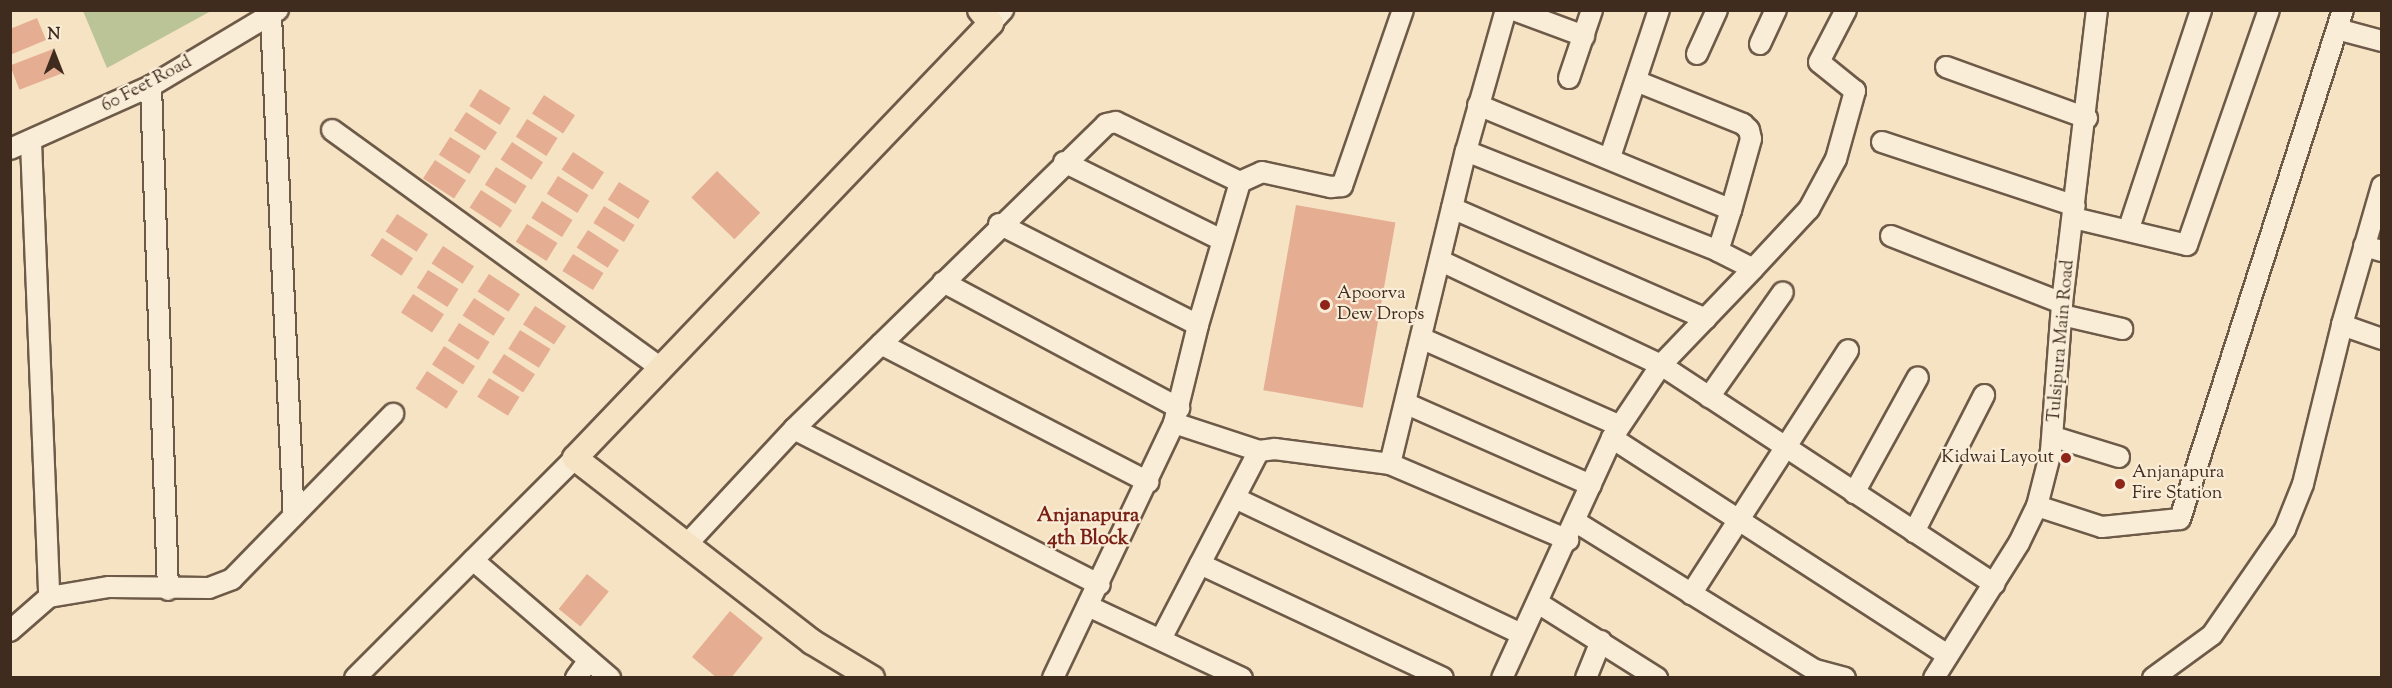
<!DOCTYPE html>
<html>
<head>
<meta charset="utf-8">
<style>
  body { margin:0 }
  #map { position:relative; width:2392px; height:688px; overflow:hidden; background:#f6e3c3; font-family:"Sorts Mill Goudy",serif }
  div>[style] { position:absolute }
  .green>* { inset:0; background:#bac496 }
  .building>* { inset:0; background:#e5ae92; transform-origin:0 0 }
  .roads { filter:drop-shadow(2px 0 #6e5a48) drop-shadow(-2px 0 #6e5a48) drop-shadow(0 2px #6e5a48) drop-shadow(0 -2px #6e5a48) }
  .minor>* { height:20px; margin:-10px; padding:0 10px; transform-origin:10px; border-radius:10px; background:#f9edd8 }
  .major>* { height:24px; margin:-12px; padding:0 12px; transform-origin:12px; border-radius:12px; background:#f6e3c3 }
  .dots>* { width:16px; height:16px; translate:-50% -50%; box-sizing:border-box; border:3px solid #f9edd8; border-radius:50% }
  span { translate:-50% -50%; white-space:nowrap; text-align:center; line-height:1.15; -webkit-text-stroke:4.5px #f9edd8; paint-order:stroke }
  .street-label { font-size:18px; color:#402c1f }
  .poi-label { font-size:18px; color:#402c1f }
  .left { translate:0 -50%; text-align:left }
  .right { translate:-100% -50%; text-align:right }
  .neighbourhood-label { font-size:20px; color:#7a1f14; font-weight:700 }
  .frame { position:absolute; inset:0; border:12px solid #402c1f; pointer-events:none }
  .north { position:absolute; left:24px; top:24px; width:60px; height:60px; -webkit-text-stroke:4px #f9edd8; paint-order:stroke; rotate:0deg; font-size:16px; font-weight:700; line-height:24px; text-align:center; color:#402c1f }
  .north::after { content:''; display:block; margin:auto; width:21px; height:27px; background:#402c1f; clip-path:polygon(50% 0,100% 100%,50% 72%,0 100%) }
</style>
</head>
<body>
<div id="map">
  <div class="green">
    <i style="clip-path:polygon(83px 11px,211px 11px,107px 68px)"></i>
  </div>
  <div class="building">
    <i style="clip-path:polygon(37px 18px,46px 40px,10px 55px,10px 29px)"></i>
    <i style="left:53px;top:49px;width:26px;height:46px;rotate:69deg"></i>
    <i style="left:480px;top:89px;width:36px;height:20px;rotate:32deg"></i>
    <i style="left:544px;top:95px;width:37px;height:22px;rotate:33deg"></i>
    <i style="left:466px;top:112px;width:37px;height:22px;rotate:33deg"></i>
    <i style="left:527px;top:119px;width:36px;height:21px;rotate:32deg"></i>
    <i style="left:450px;top:137px;width:36px;height:21px;rotate:32deg"></i>
    <i style="left:512px;top:142px;width:37px;height:21px;rotate:33deg"></i>
    <i style="left:573px;top:152px;width:37px;height:21px;rotate:33deg"></i>
    <i style="left:435px;top:160px;width:37px;height:22px;rotate:33deg"></i>
    <i style="left:496px;top:167px;width:36px;height:21px;rotate:32deg"></i>
    <i style="left:717px;top:171px;width:60px;height:37px;rotate:44deg"></i>
    <i style="left:558px;top:176px;width:36px;height:21px;rotate:32deg"></i>
    <i style="left:619px;top:182px;width:36px;height:21px;rotate:32deg"></i>
    <i style="left:481px;top:190px;width:37px;height:21px;rotate:33deg"></i>
    <i style="left:542px;top:201px;width:36px;height:20px;rotate:32deg"></i>
    <i style="left:1296px;top:205px;width:101px;height:188px;rotate:10deg"></i>
    <i style="left:604px;top:206px;width:36px;height:20px;rotate:32deg"></i>
    <i style="left:397px;top:214px;width:37px;height:21px;rotate:33deg"></i>
    <i style="left:527px;top:224px;width:36px;height:21px;rotate:32deg"></i>
    <i style="left:588px;top:230px;width:37px;height:21px;rotate:33deg"></i>
    <i style="left:382px;top:238px;width:37px;height:21px;rotate:33deg"></i>
    <i style="left:443px;top:246px;width:37px;height:21px;rotate:33deg"></i>
    <i style="left:573px;top:254px;width:36px;height:20px;rotate:32deg"></i>
    <i style="left:428px;top:270px;width:36px;height:21px;rotate:32deg"></i>
    <i style="left:489px;top:274px;width:37px;height:21px;rotate:33deg"></i>
    <i style="left:413px;top:294px;width:37px;height:22px;rotate:33deg"></i>
    <i style="left:474px;top:298px;width:37px;height:21px;rotate:33deg"></i>
    <i style="left:535px;top:306px;width:37px;height:22px;rotate:33deg"></i>
    <i style="left:459px;top:323px;width:36px;height:21px;rotate:32deg"></i>
    <i style="left:520px;top:330px;width:36px;height:22px;rotate:32deg"></i>
    <i style="left:444px;top:346px;width:37px;height:22px;rotate:33deg"></i>
    <i style="left:504px;top:354px;width:37px;height:22px;rotate:33deg"></i>
    <i style="left:427px;top:371px;width:37px;height:21px;rotate:33deg"></i>
    <i style="left:489px;top:378px;width:36px;height:22px;rotate:32deg"></i>
    <i style="left:587px;top:574px;width:28px;height:45px;rotate:39deg"></i>
    <i style="clip-path:polygon(730px 611px,763px 638px,731px 678px,717px 678px,692px 657px)"></i>
  </div>
  <div class="roads">
    <div class="minor">
      <i style="left:1514px;top:10px;width:75px;rotate:20.4deg"></i>
      <i style="left:271px;top:16px;width:500px;rotate:87.4deg"></i>
      <i style="left:991px;top:23px;width:18px;rotate:-47deg"></i>
      <i style="left:2337px;top:29px;width:47px;rotate:14.9deg"></i>
      <i style="left:1760px;top:44px;width:38px;rotate:-65deg"></i>
      <i style="left:1697px;top:54px;width:48px;rotate:-65.6deg"></i>
      <i style="left:1946px;top:67px;width:150px;rotate:19.9deg"></i>
      <i style="left:1569px;top:78px;width:72px;rotate:-71.3deg"></i>
      <i style="left:1636px;top:81px;width:115px;rotate:21.9deg"></i>
      <i style="left:1743px;top:124px;width:8px;rotate:45deg"></i>
      <i style="left:1749px;top:130px;width:9px;rotate:77deg"></i>
      <i style="left:1751px;top:139px;width:74px;rotate:105.7deg"></i>
      <i style="left:151px;top:86px;width:504px;rotate:88.07deg"></i>
      <i style="left:1478px;top:105px;width:274px;rotate:22.5deg"></i>
      <i style="left:1731px;top:210px;width:43px;rotate:107.6deg"></i>
      <i style="left:332px;top:130px;width:406px;rotate:35.9deg"></i>
      <i style="left:31px;top:142px;width:455px;rotate:87.7deg"></i>
      <i style="left:1882px;top:142px;width:203px;rotate:18.3deg"></i>
      <i style="left:10px;top:149px;width:154px;rotate:-24.1deg"></i>
      <i style="left:151px;top:86px;width:148px;rotate:-30.9deg"></i>
      <i style="left:1466px;top:151px;width:271px;rotate:21.6deg"></i>
      <i style="left:1718px;top:251px;width:39px;rotate:27deg"></i>
      <i style="left:1753px;top:269px;width:133px;rotate:133.8deg"></i>
      <i style="left:1661px;top:365px;width:88px;rotate:123.9deg"></i>
      <i style="left:1612px;top:438px;width:264px;rotate:114.6deg"></i>
      <i style="left:1610px;top:157px;width:155px;rotate:-71.6deg"></i>
      <i style="left:1064px;top:162px;width:176px;rotate:26.3deg"></i>
      <i style="left:2382px;top:186px;width:145px;rotate:106.1deg"></i>
      <i style="left:2342px;top:325px;width:42px;rotate:19.3deg"></i>
      <i style="left:1452px;top:208px;width:277px;rotate:23.6deg"></i>
      <i style="left:2074px;top:218px;width:116px;rotate:13.4deg"></i>
      <i style="left:2187px;top:245px;width:249px;rotate:-70.8deg"></i>
      <i style="left:999px;top:224px;width:223px;rotate:26.9deg"></i>
      <i style="left:2129px;top:228px;width:230px;rotate:-71.7deg"></i>
      <i style="left:1891px;top:236px;width:184px;rotate:21.4deg"></i>
      <i style="left:2364px;top:246px;width:19px;rotate:16deg"></i>
      <i style="left:1441px;top:261px;width:243px;rotate:25.3deg"></i>
      <i style="left:1661px;top:365px;width:399px;rotate:33.3deg"></i>
      <i style="left:1753px;top:269px;width:82px;rotate:-47deg"></i>
      <i style="left:1809px;top:209px;width:57px;rotate:-61.6deg"></i>
      <i style="left:1836px;top:159px;width:71px;rotate:-74.4deg"></i>
      <i style="left:1855px;top:91px;width:46px;rotate:-141.1deg"></i>
      <i style="left:1819px;top:62px;width:59px;rotate:-62.6deg"></i>
      <i style="left:943px;top:282px;width:268px;rotate:28.1deg"></i>
      <i style="left:2062px;top:315px;width:62px;rotate:13.1deg"></i>
      <i style="left:1423px;top:339px;width:215px;rotate:23.8deg"></i>
      <i style="left:881px;top:344px;width:301px;rotate:27.3deg"></i>
      <i style="left:1709px;top:397px;width:128px;rotate:-54.8deg"></i>
      <i style="left:1407px;top:404px;width:201px;rotate:23.8deg"></i>
      <i style="left:1174px;top:423px;width:89px;rotate:18.2deg"></i>
      <i style="left:1259px;top:451px;width:16px;rotate:-7deg"></i>
      <i style="left:1275px;top:449px;width:116px;rotate:7.4deg"></i>
      <i style="left:1390px;top:464px;width:322px;rotate:-76.4deg"></i>
      <i style="left:1466px;top:151px;width:147px;rotate:-74.2deg"></i>
      <i style="left:794px;top:429px;width:343px;rotate:27deg"></i>
      <i style="left:2054px;top:437px;width:68px;rotate:17.1deg"></i>
      <i style="left:1612px;top:438px;width:400px;rotate:32.9deg"></i>
      <i style="left:1390px;top:464px;width:194px;rotate:23.1deg"></i>
      <i style="left:1854px;top:493px;width:132px;rotate:-61.1deg"></i>
      <i style="left:1235px;top:498px;width:317px;rotate:25.4deg"></i>
      <i style="left:2037px;top:506px;width:68px;rotate:17.9deg"></i>
      <i style="left:2102px;top:527px;width:78px;rotate:-5.9deg"></i>
      <i style="left:2180px;top:519px;width:534px;rotate:-72.24deg"></i>
      <i style="left:1576px;top:522px;width:281px;rotate:31.8deg"></i>
      <i style="left:1815px;top:670px;width:31px;rotate:15deg"></i>
      <i style="left:1914px;top:532px;width:154px;rotate:-62.9deg"></i>
      <i style="left:688px;top:543px;width:156px;rotate:-47.1deg"></i>
      <i style="left:794px;top:429px;width:436px;rotate:-44.3deg"></i>
      <i style="left:1106px;top:124px;width:10px;rotate:-11deg"></i>
      <i style="left:1116px;top:122px;width:138px;rotate:25.8deg"></i>
      <i style="left:473px;top:560px;width:181px;rotate:40.7deg"></i>
      <i style="left:1200px;top:564px;width:268px;rotate:25.1deg"></i>
      <i style="left:1691px;top:594px;width:290px;rotate:-57.2deg"></i>
      <i style="left:1538px;top:603px;width:141px;rotate:32.2deg"></i>
      <i style="left:1088px;top:606px;width:170px;rotate:25.1deg"></i>
      <i style="left:10px;top:631px;width:52px;rotate:-41.1deg"></i>
      <i style="left:49px;top:597px;width:61px;rotate:-9.5deg"></i>
      <i style="left:109px;top:587px;width:100px;rotate:0.6deg"></i>
      <i style="left:209px;top:588px;width:25px;rotate:-21deg"></i>
      <i style="left:232px;top:579px;width:231px;rotate:-45.7deg"></i>
      <i style="left:1161px;top:639px;width:212px;rotate:-62.5deg"></i>
      <i style="left:355px;top:678px;width:311px;rotate:-45deg"></i>
      <i style="left:576px;top:678px;width:22px;rotate:-54deg"></i>
      <i style="left:1053px;top:678px;width:282px;rotate:-64.6deg"></i>
      <i style="left:1174px;top:423px;width:101px;rotate:-76.2deg"></i>
      <i style="left:1198px;top:325px;width:149px;rotate:-73.6deg"></i>
      <i style="left:1240px;top:182px;width:24px;rotate:-24deg"></i>
      <i style="left:1262px;top:172px;width:71px;rotate:12.3deg"></i>
      <i style="left:1331px;top:187px;width:11px;rotate:-5deg"></i>
      <i style="left:1342px;top:186px;width:186px;rotate:-70.9deg"></i>
      <i style="left:1586px;top:678px;width:40px;rotate:-68deg"></i>
      <i style="left:1934px;top:678px;width:160px;rotate:-57.8deg"></i>
      <i style="left:2019px;top:543px;width:41px;rotate:-64.1deg"></i>
      <i style="left:2037px;top:506px;width:57px;rotate:-75.7deg"></i>
      <i style="left:2051px;top:451px;width:148px;rotate:-85.7deg"></i>
      <i style="left:2062px;top:303px;width:295px;rotate:-83.2deg"></i>
      <i style="left:2153px;top:678px;width:73px;rotate:-36.1deg"></i>
      <i style="left:2212px;top:635px;width:129px;rotate:-55.4deg"></i>
      <i style="left:2285px;top:529px;width:48px;rotate:-68.2deg"></i>
      <i style="left:2303px;top:484px;width:164px;rotate:-76.2deg"></i>
    </div>
    <div class="major">
      <i style="left:872px;top:678px;width:70px;rotate:-149deg"></i>
      <i style="left:812px;top:642px;width:300px;rotate:-142.2deg"></i>
      <i style="left:575px;top:458px;width:602px;rotate:-46.28deg"></i>
      <i style="left:991px;top:23px;width:17px;rotate:-130deg"></i>
    </div>
  </div>
  <div class="dots">
    <i style="left:1325px;top:305px;background:#8f2418"></i>
    <i style="left:2066px;top:458px;background:#8f2418"></i>
    <i style="left:2120px;top:484px;background:#8f2418"></i>
  </div>
  <div class="street-label">
    <span style="left:147px;top:85px;rotate:-28deg">60 Feet Road</span>
    <span style="left:2062px;top:341px;rotate:-85deg">Tulsipura Main Road</span>
  </div>
  <div class="poi-label">
    <span class="left" style="left:1337px;top:305px">Apoorva<br>Dew Drops</span>
    <span class="right" style="left:2054px;top:458px">Kidwai Layout</span>
    <span class="left" style="left:2132px;top:484px">Anjanapura<br>Fire Station</span>
  </div>
  <div class="neighbourhood-label">
    <span style="left:1088px;top:528px">Anjanapura<br>4th Block</span>
  </div>
  <div class="frame"></div>
  <div class="north">N</div>
</div>
</body>
</html>
